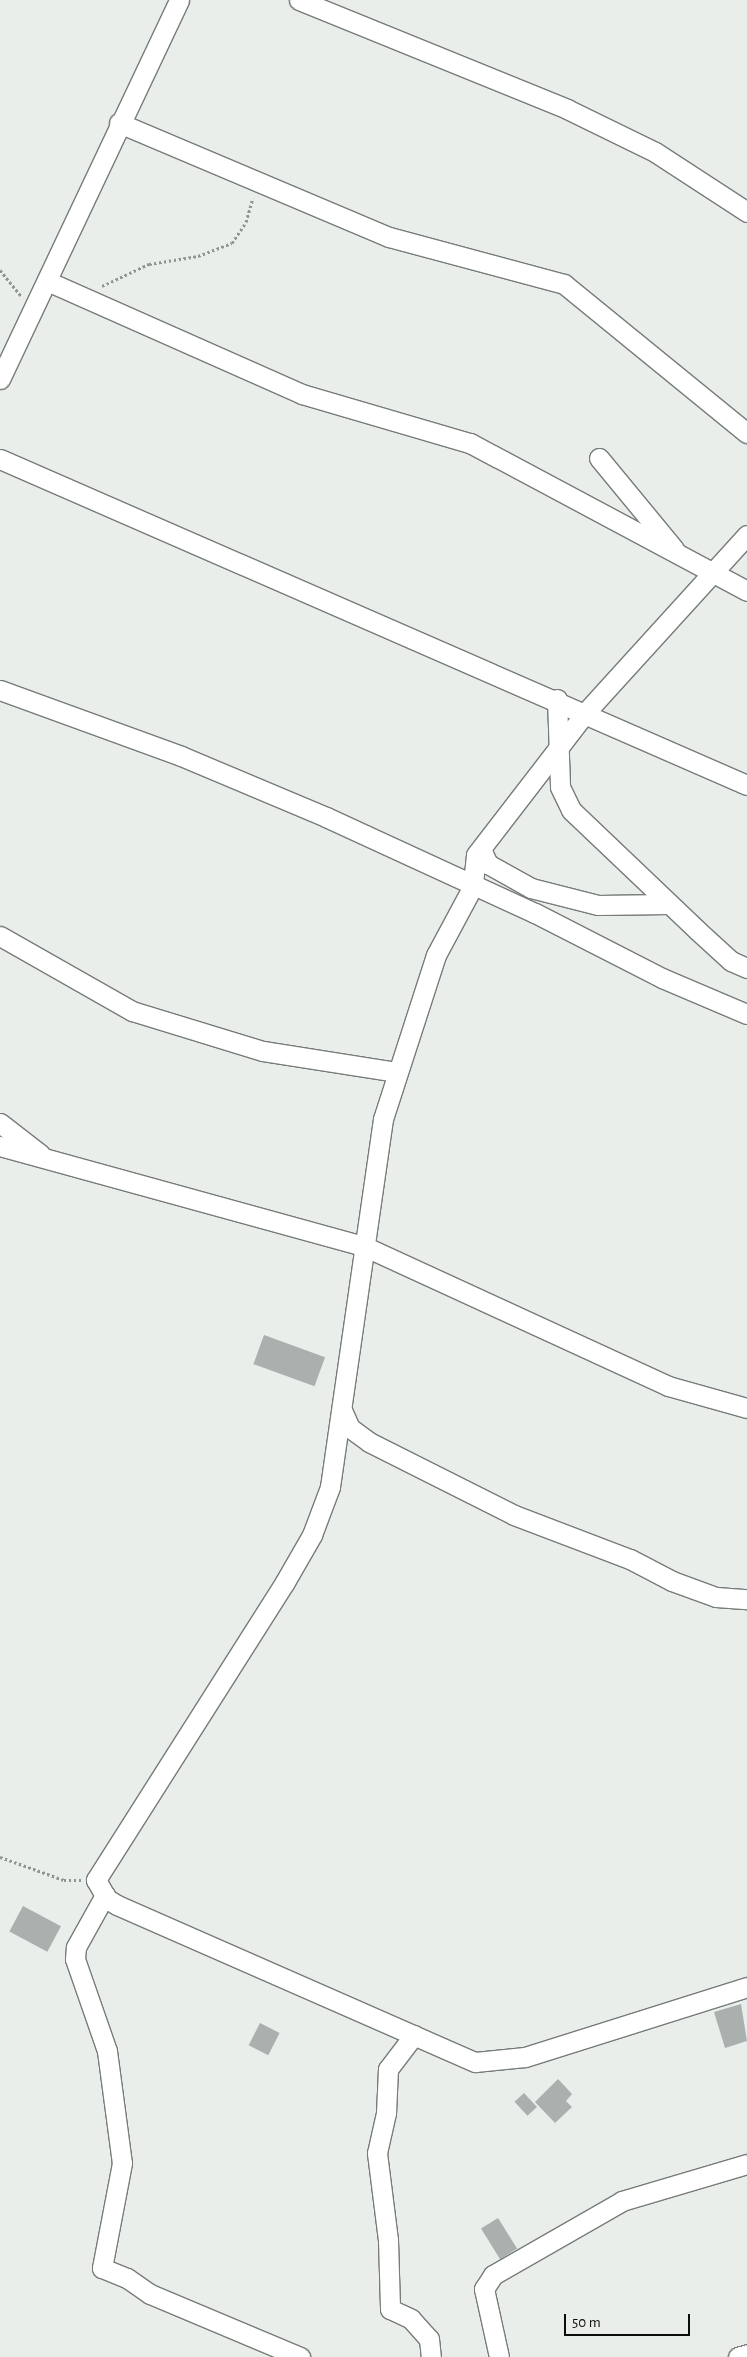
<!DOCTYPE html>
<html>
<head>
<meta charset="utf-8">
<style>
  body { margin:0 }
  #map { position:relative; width:747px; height:2357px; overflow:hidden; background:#e9eeea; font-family:"Alegreya Sans",sans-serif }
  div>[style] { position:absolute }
  .building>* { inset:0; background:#a9b0ad; transform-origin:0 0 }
  .path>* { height:3px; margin-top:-1.5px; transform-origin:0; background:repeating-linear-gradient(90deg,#919592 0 2.5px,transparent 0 5px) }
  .roads { filter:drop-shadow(1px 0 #777c79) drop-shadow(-1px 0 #777c79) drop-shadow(0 1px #777c79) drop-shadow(0 -1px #777c79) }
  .minor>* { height:19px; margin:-9.5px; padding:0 9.5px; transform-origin:9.5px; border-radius:9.5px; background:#fff }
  span { translate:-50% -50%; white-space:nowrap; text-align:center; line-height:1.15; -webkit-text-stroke:4.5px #e9eeea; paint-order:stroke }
  .scale { position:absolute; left:564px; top:2314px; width:126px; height:22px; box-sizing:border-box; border:2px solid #0c0e0c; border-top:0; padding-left:6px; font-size:15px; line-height:18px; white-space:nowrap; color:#0c0e0c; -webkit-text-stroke:4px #e9eeea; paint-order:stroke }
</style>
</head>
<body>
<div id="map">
  <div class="building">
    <i style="left:264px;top:1335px;width:65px;height:31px;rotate:20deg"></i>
    <i style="left:23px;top:1906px;width:43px;height:29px;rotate:28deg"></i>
    <i style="clip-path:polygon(741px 2004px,747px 2041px,725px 2048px,714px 2012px)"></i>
    <i style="left:260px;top:2023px;width:22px;height:25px;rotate:27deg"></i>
    <i style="clip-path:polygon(558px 2079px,572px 2094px,566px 2101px,572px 2107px,555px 2123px,535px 2102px)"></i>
    <i style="left:524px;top:2093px;width:19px;height:13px;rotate:47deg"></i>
    <i style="left:498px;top:2218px;width:36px;height:20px;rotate:58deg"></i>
  </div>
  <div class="path">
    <i style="left:0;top:270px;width:33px;rotate:51deg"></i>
    <i style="left:102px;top:286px;width:52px;rotate:-25.1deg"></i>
    <i style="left:149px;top:264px;width:50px;rotate:-9.3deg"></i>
    <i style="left:198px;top:256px;width:36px;rotate:-21deg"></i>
    <i style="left:232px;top:243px;width:25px;rotate:-56deg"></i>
    <i style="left:246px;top:222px;width:25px;rotate:-74deg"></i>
    <i style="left:0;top:1857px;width:68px;rotate:19.8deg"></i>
    <i style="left:64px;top:1880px;width:17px"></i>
  </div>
  <div class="roads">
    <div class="minor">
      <i style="left:299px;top:0;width:289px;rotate:22.1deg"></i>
      <i style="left:567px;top:109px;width:98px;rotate:26deg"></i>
      <i style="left:655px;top:152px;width:110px;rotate:33.1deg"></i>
      <i style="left:119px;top:123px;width:293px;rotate:22.9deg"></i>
      <i style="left:389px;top:237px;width:181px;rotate:15deg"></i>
      <i style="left:564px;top:284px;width:236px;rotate:39.2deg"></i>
      <i style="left:47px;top:281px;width:279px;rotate:23.9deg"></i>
      <i style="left:302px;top:394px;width:175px;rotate:16.3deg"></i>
      <i style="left:470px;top:443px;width:314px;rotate:28.1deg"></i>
      <i style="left:0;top:379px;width:419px;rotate:-64.7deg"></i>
      <i style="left:599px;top:458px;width:118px;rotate:50.5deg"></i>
      <i style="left:0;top:459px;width:815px;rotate:23.58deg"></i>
      <i style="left:747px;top:535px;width:239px;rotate:132.3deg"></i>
      <i style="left:586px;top:712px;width:180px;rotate:127.6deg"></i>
      <i style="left:476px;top:855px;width:31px;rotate:96deg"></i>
      <i style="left:473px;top:886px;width:78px;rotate:118.2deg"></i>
      <i style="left:436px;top:955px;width:172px;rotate:107.9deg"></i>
      <i style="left:383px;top:1119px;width:372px;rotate:98.2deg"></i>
      <i style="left:330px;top:1487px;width:51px;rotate:110.6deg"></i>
      <i style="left:312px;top:1535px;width:54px;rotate:119.9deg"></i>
      <i style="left:285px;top:1582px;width:353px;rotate:122.4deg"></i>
      <i style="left:96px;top:1880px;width:22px;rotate:60deg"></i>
      <i style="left:107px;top:1899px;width:12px;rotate:31deg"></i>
      <i style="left:117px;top:1905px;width:391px;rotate:23.7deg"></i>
      <i style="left:475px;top:2062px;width:50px;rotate:-5.7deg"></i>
      <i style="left:525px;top:2057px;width:233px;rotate:-17.5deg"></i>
      <i style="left:0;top:690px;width:193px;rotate:20deg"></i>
      <i style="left:181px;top:756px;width:157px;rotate:22.8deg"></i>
      <i style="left:326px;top:817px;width:230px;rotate:24.7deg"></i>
      <i style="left:535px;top:913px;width:143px;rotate:27.1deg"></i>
      <i style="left:662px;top:978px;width:92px;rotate:23deg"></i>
      <i style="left:557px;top:699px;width:88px;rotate:88deg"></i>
      <i style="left:560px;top:787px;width:25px;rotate:64deg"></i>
      <i style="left:571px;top:810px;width:174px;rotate:43.6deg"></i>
      <i style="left:697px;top:930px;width:46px;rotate:42.4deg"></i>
      <i style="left:731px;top:961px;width:17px;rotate:24deg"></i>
      <i style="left:481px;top:849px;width:17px;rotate:65deg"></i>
      <i style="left:488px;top:864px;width:49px;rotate:29.2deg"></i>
      <i style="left:531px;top:888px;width:69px;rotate:14.2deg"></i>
      <i style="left:598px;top:905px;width:71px;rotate:-0.8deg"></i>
      <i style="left:0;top:936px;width:152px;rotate:29.6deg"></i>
      <i style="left:132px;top:1011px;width:137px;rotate:17deg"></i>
      <i style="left:263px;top:1051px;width:136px;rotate:8.9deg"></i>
      <i style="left:0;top:1123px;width:51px;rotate:37.8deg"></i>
      <i style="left:0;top:1146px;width:380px;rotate:15.4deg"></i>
      <i style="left:366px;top:1247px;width:332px;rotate:24.7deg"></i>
      <i style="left:668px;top:1386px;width:82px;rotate:15.6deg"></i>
      <i style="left:342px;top:1410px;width:20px;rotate:66deg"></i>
      <i style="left:350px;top:1428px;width:24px;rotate:36deg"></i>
      <i style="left:369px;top:1442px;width:162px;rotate:26.7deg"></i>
      <i style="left:514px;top:1515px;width:124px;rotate:20.8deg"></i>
      <i style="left:630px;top:1559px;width:47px;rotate:27.6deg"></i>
      <i style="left:672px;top:1581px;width:47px;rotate:20deg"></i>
      <i style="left:716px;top:1597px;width:31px;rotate:4deg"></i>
      <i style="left:105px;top:1895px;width:60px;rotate:119.1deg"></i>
      <i style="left:76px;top:1947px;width:12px;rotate:95deg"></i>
      <i style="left:75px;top:1959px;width:97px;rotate:70.8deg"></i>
      <i style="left:107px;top:2051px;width:113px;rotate:82.4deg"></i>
      <i style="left:122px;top:2163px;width:107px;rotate:100.8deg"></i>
      <i style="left:102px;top:2268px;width:27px;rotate:22deg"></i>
      <i style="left:127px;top:2278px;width:28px;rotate:35deg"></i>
      <i style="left:150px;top:2294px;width:163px;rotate:22.8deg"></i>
      <i style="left:414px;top:2035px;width:43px;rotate:127.4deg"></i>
      <i style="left:388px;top:2069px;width:44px;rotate:92.6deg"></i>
      <i style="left:386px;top:2113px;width:41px;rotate:102.7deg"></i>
      <i style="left:377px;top:2153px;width:88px;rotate:82.8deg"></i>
      <i style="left:388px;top:2240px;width:69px;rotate:88.3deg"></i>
      <i style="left:390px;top:2309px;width:23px;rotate:25deg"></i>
      <i style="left:411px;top:2319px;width:27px;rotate:48deg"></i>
      <i style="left:429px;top:2339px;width:18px;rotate:84deg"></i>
      <i style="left:499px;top:2357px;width:70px;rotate:-102.4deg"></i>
      <i style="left:484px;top:2289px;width:17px;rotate:-57deg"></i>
      <i style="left:493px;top:2275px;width:149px;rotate:-29.8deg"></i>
      <i style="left:622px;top:2201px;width:130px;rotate:-16.5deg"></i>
      <i style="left:738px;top:2357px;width:9px;rotate:-18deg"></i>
    </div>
  </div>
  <div class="scale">50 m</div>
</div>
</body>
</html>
